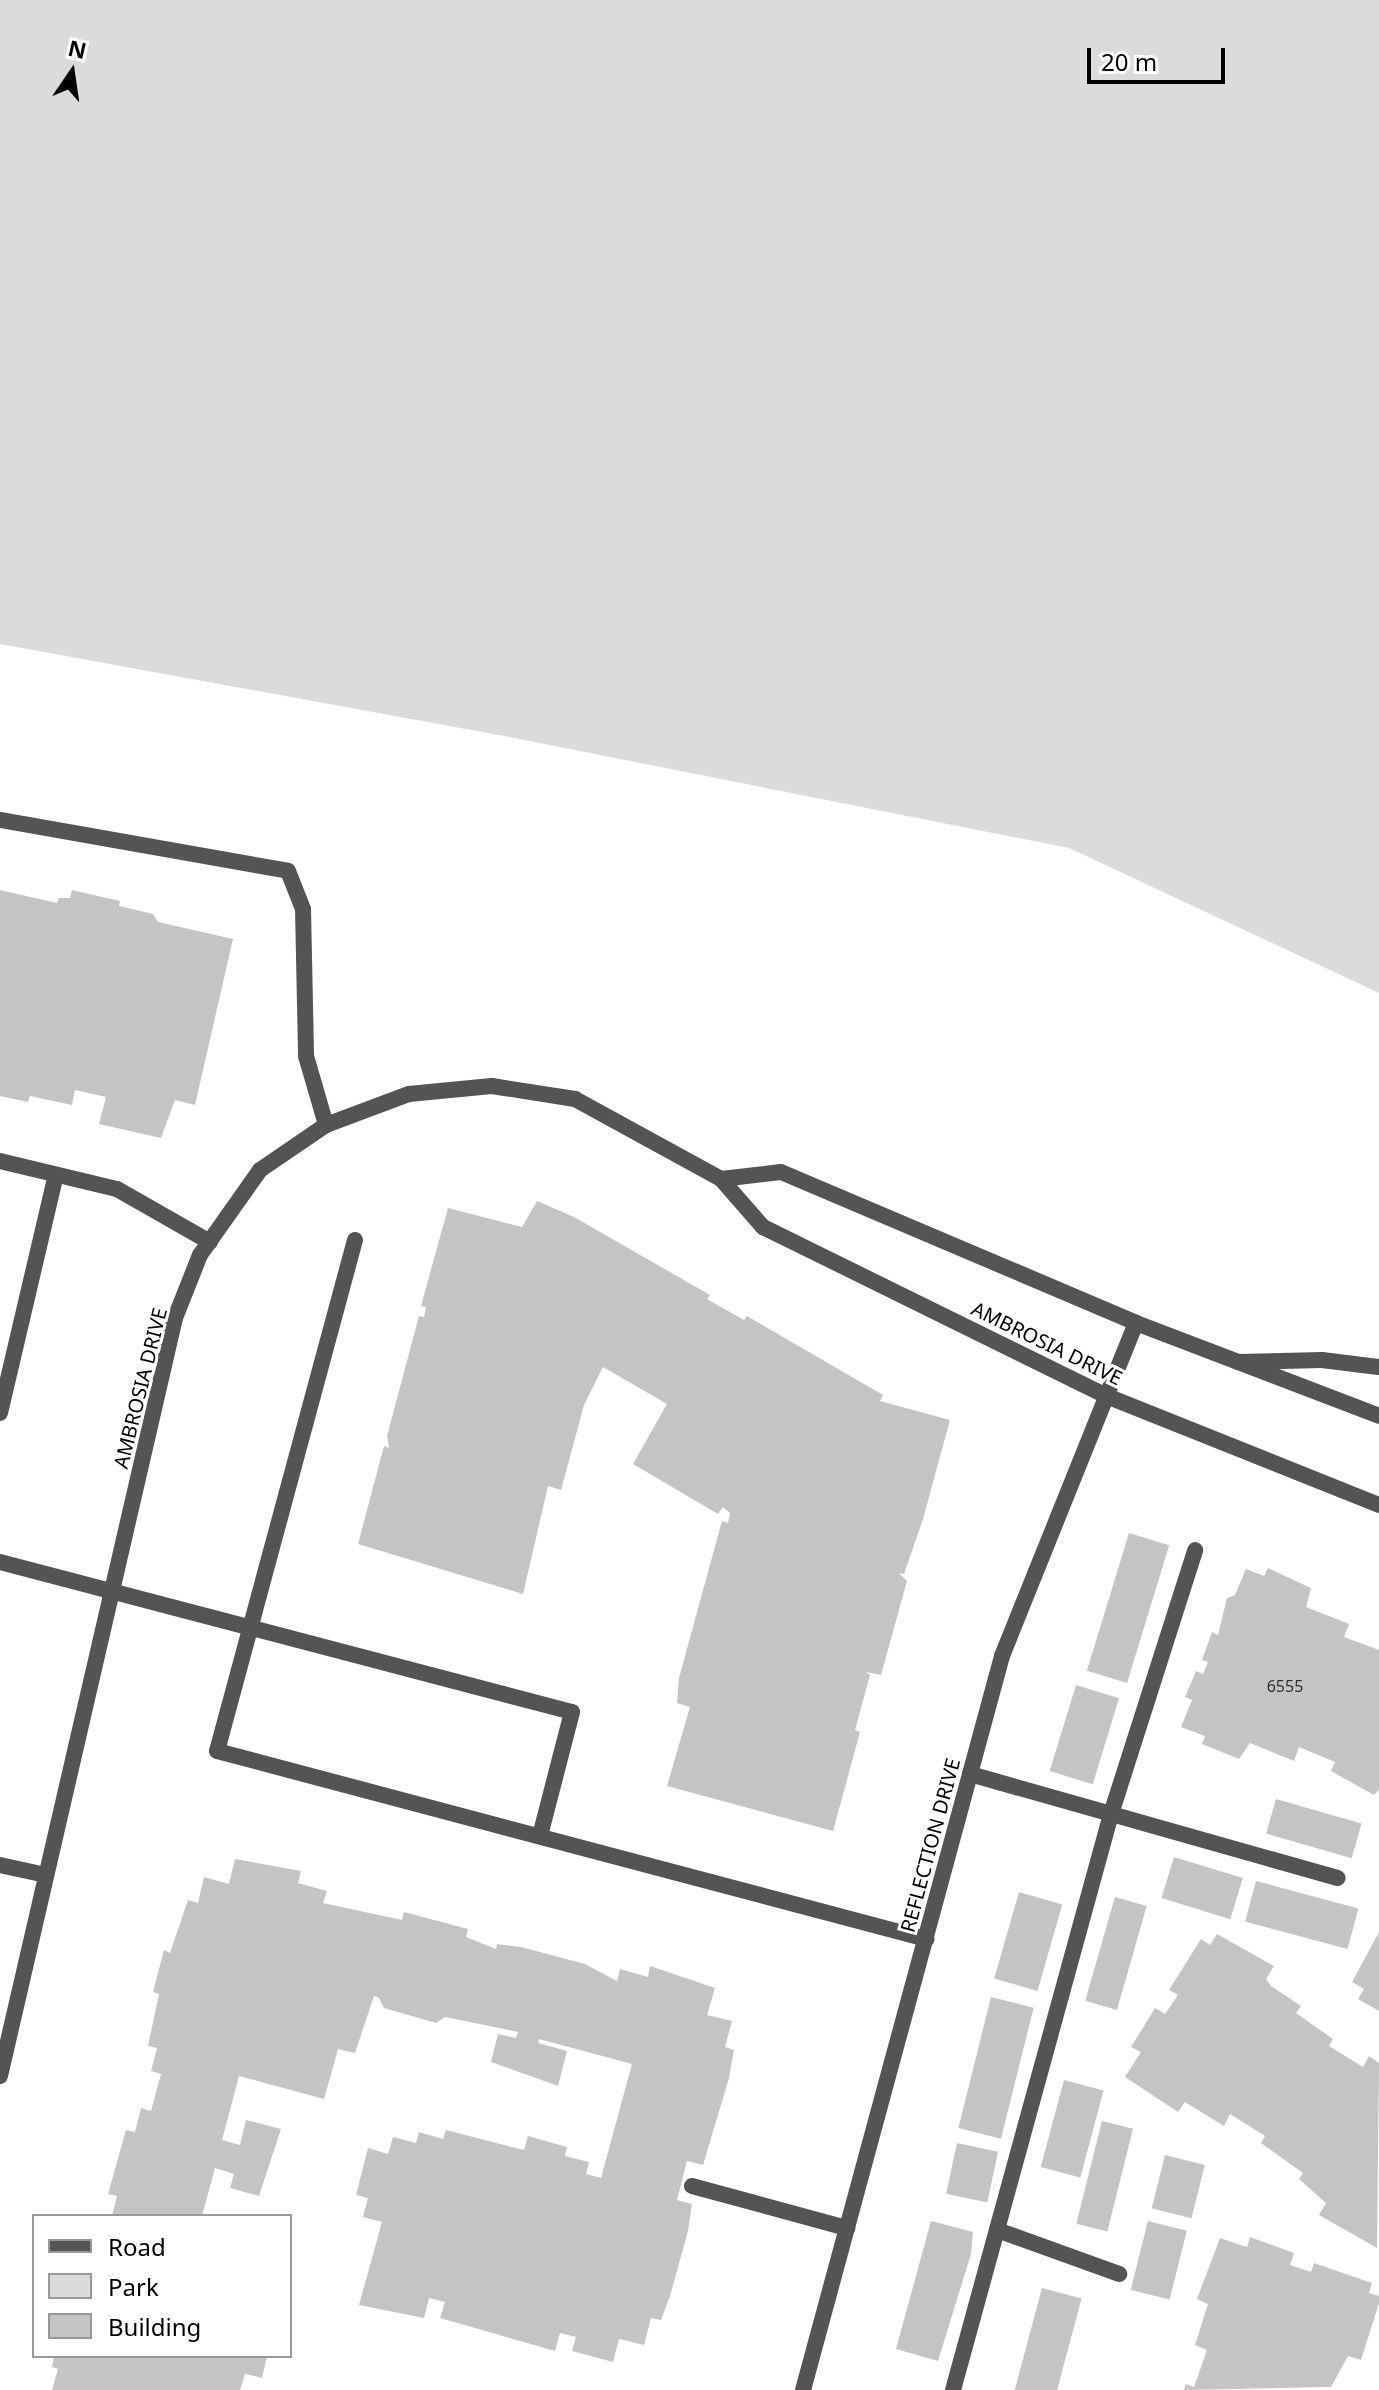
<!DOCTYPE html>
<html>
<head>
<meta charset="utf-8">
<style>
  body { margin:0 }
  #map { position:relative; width:1379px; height:2390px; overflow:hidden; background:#fff; font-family:"Noto Sans",sans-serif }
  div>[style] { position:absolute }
  .green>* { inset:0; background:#dbdbdb }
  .building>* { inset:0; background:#c4c4c4; transform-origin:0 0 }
  .service>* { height:16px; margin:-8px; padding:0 8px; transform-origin:8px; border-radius:8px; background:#545454 }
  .minor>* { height:16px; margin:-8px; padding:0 8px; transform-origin:8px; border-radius:8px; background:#545454 }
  span { translate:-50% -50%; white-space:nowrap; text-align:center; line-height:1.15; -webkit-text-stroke:6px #fff; paint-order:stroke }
  .number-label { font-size:16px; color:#313131 }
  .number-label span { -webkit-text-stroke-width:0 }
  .street-label { font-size:20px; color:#000 }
  .legend { position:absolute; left:32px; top:2214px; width:260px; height:144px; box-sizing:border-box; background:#fff; border:2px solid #999; margin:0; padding:10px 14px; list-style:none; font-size:24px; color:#000 }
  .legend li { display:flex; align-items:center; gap:16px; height:40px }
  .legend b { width:40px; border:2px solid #999 }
  .north { position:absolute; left:32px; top:32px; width:80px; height:80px; -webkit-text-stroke:6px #fff; paint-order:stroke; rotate:13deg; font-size:22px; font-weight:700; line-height:32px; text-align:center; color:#000 }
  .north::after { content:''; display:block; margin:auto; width:28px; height:36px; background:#000; clip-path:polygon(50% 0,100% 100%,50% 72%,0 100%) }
  .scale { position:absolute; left:1087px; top:48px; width:138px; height:36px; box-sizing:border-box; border:4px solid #000; border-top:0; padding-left:10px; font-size:24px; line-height:28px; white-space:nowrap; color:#000; -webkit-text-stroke:6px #fff; paint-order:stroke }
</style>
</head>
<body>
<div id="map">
  <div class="green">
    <i style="clip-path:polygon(0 0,1379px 0,1379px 993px,1069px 848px,504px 736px,0 644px)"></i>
  </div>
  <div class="building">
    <i style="clip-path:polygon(0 890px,57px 903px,59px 898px,70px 898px,72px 890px,120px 901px,119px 906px,153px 914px,158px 922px,233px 939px,195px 1105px,175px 1100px,161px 1138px,99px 1124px,106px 1097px,75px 1090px,72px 1105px,30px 1096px,28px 1102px,0 1096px)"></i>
    <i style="clip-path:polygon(537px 1201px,574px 1217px,710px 1295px,707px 1299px,744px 1320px,747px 1316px,883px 1395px,880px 1401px,950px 1420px,923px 1519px,904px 1574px,899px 1573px,907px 1581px,881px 1675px,866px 1672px,870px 1675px,855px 1730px,860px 1732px,833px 1831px,667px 1786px,690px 1707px,677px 1703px,679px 1678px,722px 1521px,728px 1523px,730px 1513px,723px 1507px,718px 1514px,633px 1464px,667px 1404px,603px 1367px,584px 1405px,561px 1490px,548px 1486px,523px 1594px,358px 1544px,384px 1446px,389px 1448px,387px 1436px,419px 1316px,424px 1317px,426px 1307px,421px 1306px,448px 1208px,522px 1227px)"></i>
    <i style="left:1129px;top:1533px;width:42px;height:144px;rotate:17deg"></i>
    <i style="clip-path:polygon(1268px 1568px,1311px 1588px,1306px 1607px,1349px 1624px,1344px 1637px,1379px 1650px,1379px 1790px,1374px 1795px,1331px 1771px,1335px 1762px,1299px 1747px,1294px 1761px,1250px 1743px,1239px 1759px,1202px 1744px,1205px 1736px,1181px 1727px,1192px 1700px,1185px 1697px,1196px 1671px,1203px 1674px,1208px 1662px,1202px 1660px,1212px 1632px,1218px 1635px,1227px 1598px,1235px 1595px,1246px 1569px,1264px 1576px)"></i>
    <i style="left:1076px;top:1685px;width:45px;height:90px;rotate:17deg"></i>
    <i style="left:1276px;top:1799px;width:89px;height:36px;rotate:16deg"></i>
    <i style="left:1174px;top:1857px;width:72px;height:43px;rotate:17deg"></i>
    <i style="clip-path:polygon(235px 1859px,301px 1871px,298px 1883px,327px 1891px,323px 1903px,402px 1920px,404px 1912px,468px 1929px,466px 1937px,496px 1949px,497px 1944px,521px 1947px,585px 1964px,617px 1981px,620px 1969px,648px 1977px,650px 1966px,715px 1988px,707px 2015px,732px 2021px,725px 2047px,734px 2050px,729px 2078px,703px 2165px,687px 2161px,677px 2200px,692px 2204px,688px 2231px,670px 2296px,661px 2320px,651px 2318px,644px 2345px,619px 2339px,613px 2362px,572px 2351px,576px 2337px,560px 2333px,555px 2351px,440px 2318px,445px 2302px,429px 2298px,424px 2318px,359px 2305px,382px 2222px,363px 2217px,368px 2198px,356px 2195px,368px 2148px,388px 2154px,393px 2137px,416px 2143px,419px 2132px,443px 2139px,446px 2130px,524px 2150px,528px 2136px,567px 2147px,565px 2156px,589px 2162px,586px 2174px,601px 2178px,632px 2064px,539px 2039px,538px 2043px,567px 2051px,558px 2086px,491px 2062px,498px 2034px,516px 2038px,518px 2032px,445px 2017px,436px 2023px,384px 2008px,379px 1998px,374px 1996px,355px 2053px,338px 2049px,324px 2099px,239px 2076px,222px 2140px,240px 2145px,246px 2120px,281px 2129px,259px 2196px,230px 2188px,234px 2174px,215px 2168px,202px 2216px,112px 2216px,117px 2196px,108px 2194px,126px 2130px,135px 2132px,141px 2108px,151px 2111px,161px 2074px,151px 2071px,157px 2048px,148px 2046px,159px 1994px,153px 1992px,164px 1950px,170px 1953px,188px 1900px,198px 1903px,204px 1877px,229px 1884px)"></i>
    <i style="left:1256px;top:1881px;width:106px;height:42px;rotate:15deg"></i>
    <i style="left:1019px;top:1892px;width:45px;height:90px;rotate:16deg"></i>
    <i style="left:1115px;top:1897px;width:33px;height:108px;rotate:16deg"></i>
    <i style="clip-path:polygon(1379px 1932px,1379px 2011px,1358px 1999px,1364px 1989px,1352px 1982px)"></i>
    <i style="clip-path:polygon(1217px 1934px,1274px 1966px,1266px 1979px,1271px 1986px,1301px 2006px,1296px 2013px,1333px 2039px,1329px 2046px,1363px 2067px,1369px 2056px,1379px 2063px,1377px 2248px,1319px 2215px,1326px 2203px,1299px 2179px,1303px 2173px,1261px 2143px,1265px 2136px,1230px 2114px,1224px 2126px,1185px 2102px,1178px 2112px,1125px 2077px,1141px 2052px,1131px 2047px,1155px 2008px,1165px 2014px,1178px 1995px,1169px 1990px,1201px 1939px,1210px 1945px)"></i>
    <i style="left:991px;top:1997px;width:44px;height:135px;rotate:14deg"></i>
    <i style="left:1064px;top:2080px;width:41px;height:90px;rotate:15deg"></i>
    <i style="left:1102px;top:2121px;width:32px;height:106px;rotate:14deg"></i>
    <i style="left:957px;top:2143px;width:42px;height:52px;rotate:12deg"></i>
    <i style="left:1165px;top:2155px;width:41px;height:55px;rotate:14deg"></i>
    <i style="clip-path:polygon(931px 2221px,973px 2232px,971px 2254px,938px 2361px,896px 2349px)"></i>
    <i style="left:1148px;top:2221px;width:40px;height:71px;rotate:14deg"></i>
    <i style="clip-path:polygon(1250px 2237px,1294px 2253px,1290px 2265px,1311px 2272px,1314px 2263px,1372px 2283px,1369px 2293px,1379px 2296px,1379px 2303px,1361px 2360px,1348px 2356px,1331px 2387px,1184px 2390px,1186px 2384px,1194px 2387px,1207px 2350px,1195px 2345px,1208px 2304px,1197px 2299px,1220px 2238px,1247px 2247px)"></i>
    <i style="left:1042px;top:2288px;width:41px;height:106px;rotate:15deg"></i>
    <i style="clip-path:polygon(54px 2356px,267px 2356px,262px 2378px,245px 2374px,240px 2390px,52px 2390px,58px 2369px,52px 2367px)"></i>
  </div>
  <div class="service">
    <i style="left:0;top:820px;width:292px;rotate:10deg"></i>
    <i style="left:288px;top:871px;width:41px;rotate:68.5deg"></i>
    <i style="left:303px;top:909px;width:147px;rotate:88.8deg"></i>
    <i style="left:306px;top:1056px;width:72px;rotate:73.8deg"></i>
    <i style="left:0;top:1161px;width:120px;rotate:13.5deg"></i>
    <i style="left:117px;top:1189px;width:107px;rotate:29.7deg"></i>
    <i style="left:355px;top:1240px;width:529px;rotate:105.11deg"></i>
    <i style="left:217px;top:1751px;width:734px;rotate:14.85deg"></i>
    <i style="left:1238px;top:1362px;width:84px;rotate:-1.4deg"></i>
    <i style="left:1322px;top:1360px;width:57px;rotate:7deg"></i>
    <i style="left:0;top:1413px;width:244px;rotate:-76.8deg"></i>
    <i style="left:0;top:1562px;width:591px;rotate:14.69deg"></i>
    <i style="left:572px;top:1712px;width:128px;rotate:104.5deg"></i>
    <i style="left:970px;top:1774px;width:382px;rotate:15.8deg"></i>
    <i style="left:0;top:1865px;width:47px;rotate:12.3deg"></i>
    <i style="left:692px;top:2186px;width:161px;rotate:15.2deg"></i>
    <i style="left:997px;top:2230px;width:130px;rotate:19.8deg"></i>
    <i style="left:953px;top:2390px;width:597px;rotate:-74.66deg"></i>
    <i style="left:1111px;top:1814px;width:277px;rotate:-72.3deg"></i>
  </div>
  <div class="minor">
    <i style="left:721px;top:1179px;width:60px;rotate:-6.7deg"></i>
    <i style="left:781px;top:1172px;width:386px;rotate:23deg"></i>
    <i style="left:1136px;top:1323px;width:260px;rotate:20.9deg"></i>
    <i style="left:0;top:2076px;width:778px;rotate:-77deg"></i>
    <i style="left:175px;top:1318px;width:68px;rotate:-68.4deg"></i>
    <i style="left:200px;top:1255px;width:104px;rotate:-54.8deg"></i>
    <i style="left:260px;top:1170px;width:80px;rotate:-34.3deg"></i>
    <i style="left:326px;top:1125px;width:89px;rotate:-20.5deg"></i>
    <i style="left:409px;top:1094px;width:83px;rotate:-5.5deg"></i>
    <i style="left:492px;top:1086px;width:84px;rotate:8.9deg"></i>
    <i style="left:575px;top:1099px;width:166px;rotate:28.7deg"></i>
    <i style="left:721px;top:1179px;width:64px;rotate:48.8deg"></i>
    <i style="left:763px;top:1227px;width:380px;rotate:26.2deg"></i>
    <i style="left:1104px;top:1395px;width:296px;rotate:21.8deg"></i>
    <i style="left:803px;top:2390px;width:760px;rotate:-74.83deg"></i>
    <i style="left:1002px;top:1656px;width:359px;rotate:-68.1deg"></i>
  </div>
  <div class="number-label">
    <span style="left:1285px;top:1686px">6555</span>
  </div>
  <div class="street-label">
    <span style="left:1047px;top:1343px;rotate:26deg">AMBROSIA DRIVE</span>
    <span style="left:140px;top:1388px;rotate:-76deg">AMBROSIA DRIVE</span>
    <span style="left:930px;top:1845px;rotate:-75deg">REFLECTION DRIVE</span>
  </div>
  <ul class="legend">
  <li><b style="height:10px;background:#545454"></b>Road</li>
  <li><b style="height:22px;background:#dbdbdb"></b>Park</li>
  <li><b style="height:22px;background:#c4c4c4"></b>Building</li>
  </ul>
  <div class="north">N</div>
  <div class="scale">20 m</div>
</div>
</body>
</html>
